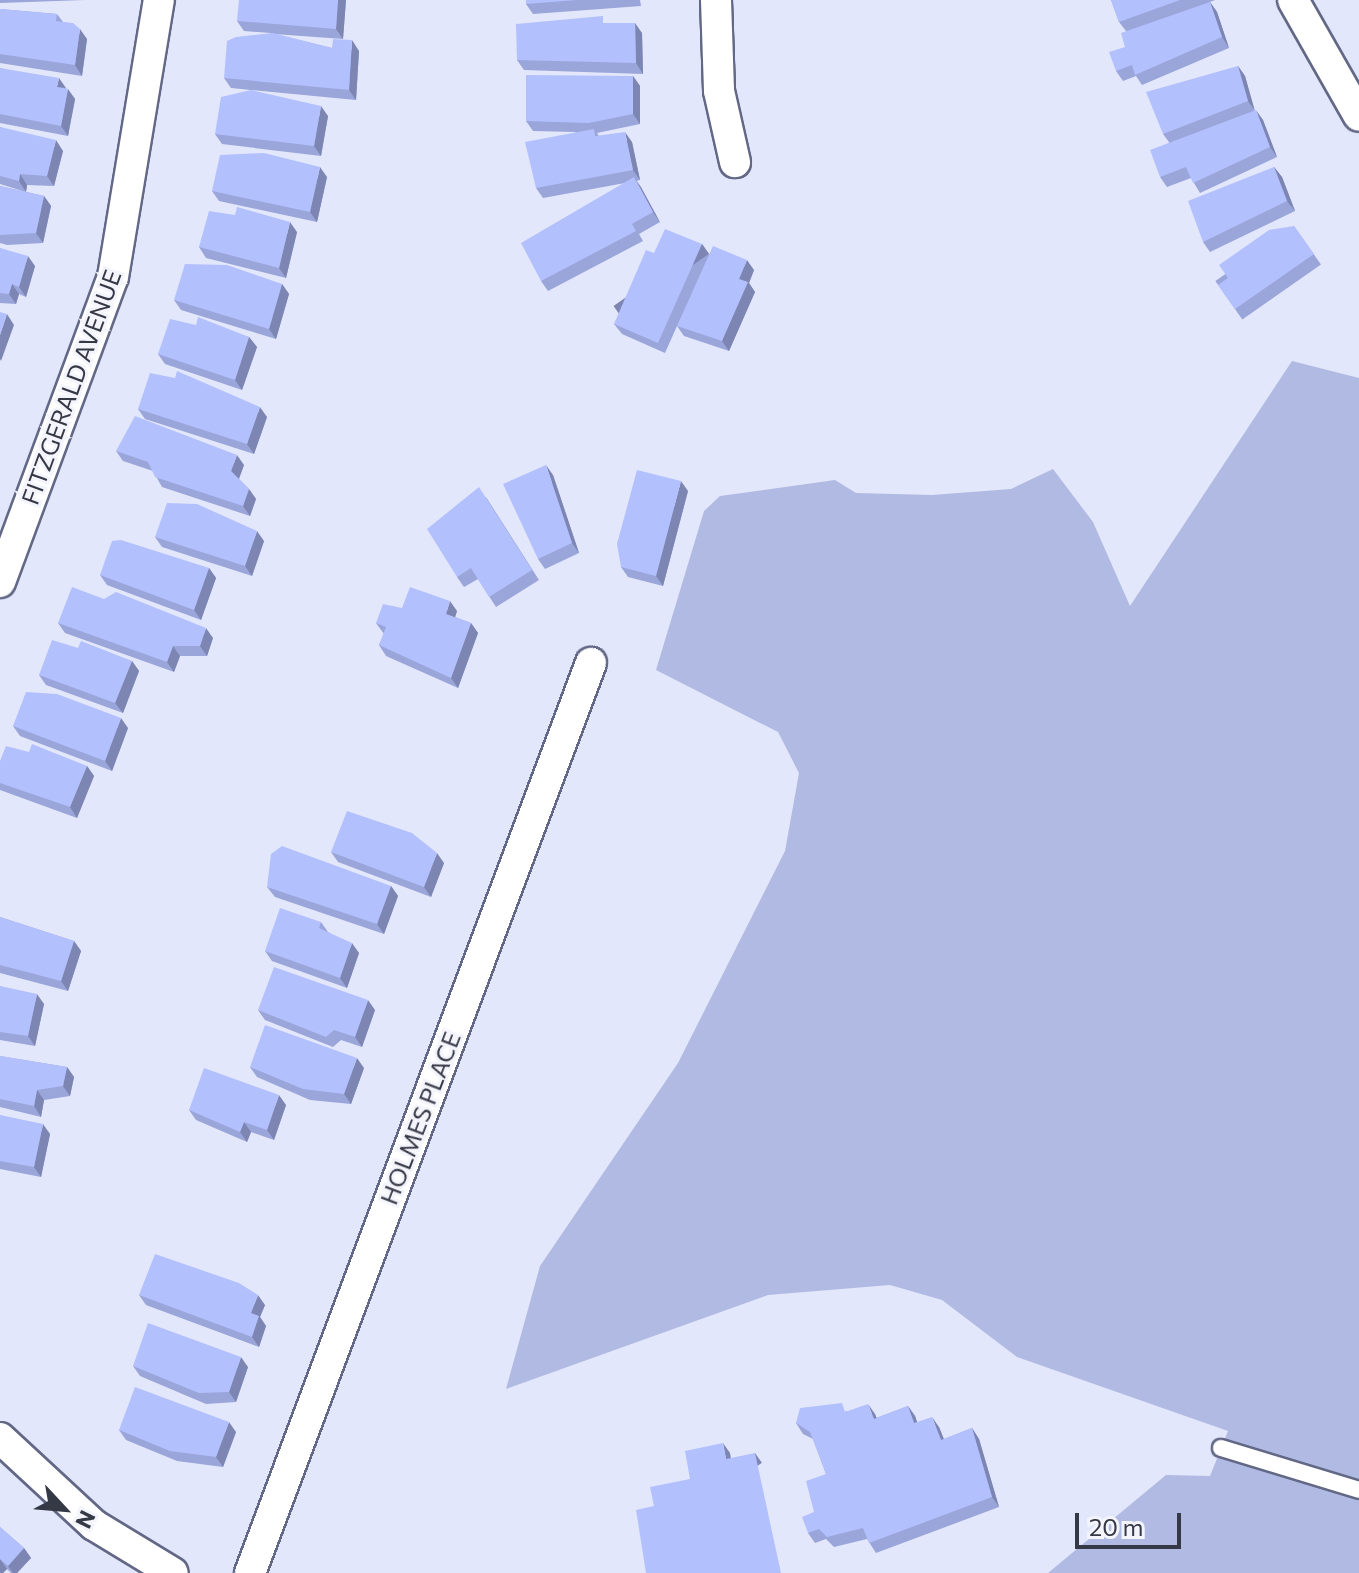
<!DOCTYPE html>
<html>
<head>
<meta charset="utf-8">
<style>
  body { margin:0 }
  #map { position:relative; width:1359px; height:1573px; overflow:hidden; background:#e3e7fb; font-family:Commissioner,sans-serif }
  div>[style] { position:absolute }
  .green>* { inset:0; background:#b1bae2 }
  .roads { filter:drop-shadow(2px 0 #626885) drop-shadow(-2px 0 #626885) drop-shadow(0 2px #626885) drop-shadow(0 -2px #626885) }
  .service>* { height:16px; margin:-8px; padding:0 8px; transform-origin:8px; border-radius:8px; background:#fff }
  .minor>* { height:30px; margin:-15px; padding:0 15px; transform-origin:15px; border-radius:15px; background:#fff }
  .wall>* { inset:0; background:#9aa5da; transform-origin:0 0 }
  .shaded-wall>* { inset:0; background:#7d86b2; transform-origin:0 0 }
  .building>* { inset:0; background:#b3c0fe }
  span { translate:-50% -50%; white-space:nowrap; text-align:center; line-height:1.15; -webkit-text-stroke:6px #f4f5fc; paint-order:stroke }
  .street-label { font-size:24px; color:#353845 }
  .north { position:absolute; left:24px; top:1469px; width:80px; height:80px; -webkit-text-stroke:6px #f4f5fc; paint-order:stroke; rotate:116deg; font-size:22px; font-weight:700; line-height:32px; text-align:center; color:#353845 }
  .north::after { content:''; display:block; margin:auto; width:28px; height:36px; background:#353845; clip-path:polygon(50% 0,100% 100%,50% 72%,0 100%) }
  .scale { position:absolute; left:1075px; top:1513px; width:106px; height:36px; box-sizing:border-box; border:4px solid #353845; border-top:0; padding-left:10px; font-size:24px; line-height:28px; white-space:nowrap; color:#353845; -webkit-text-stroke:6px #f4f5fc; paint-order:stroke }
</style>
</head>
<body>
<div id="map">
  <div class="green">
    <i style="clip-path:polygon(1292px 361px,1359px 378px,1359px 1573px,1048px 1573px,1166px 1475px,1210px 1476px,1228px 1431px,1017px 1357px,942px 1300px,890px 1285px,768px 1295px,506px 1389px,540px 1266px,678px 1063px,785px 851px,799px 773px,778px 732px,656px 670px,704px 511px,720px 496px,835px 480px,856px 493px,932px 495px,1011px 489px,1053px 469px,1093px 522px,1130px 606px)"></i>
  </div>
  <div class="roads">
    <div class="service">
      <i style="left:1221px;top:1448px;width:144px;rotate:16.9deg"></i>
    </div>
    <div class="minor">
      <i style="left:716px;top:0;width:91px;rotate:88.1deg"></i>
      <i style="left:719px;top:91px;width:73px;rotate:77.3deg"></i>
      <i style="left:1293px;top:0;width:133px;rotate:60.4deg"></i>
      <i style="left:0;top:582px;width:325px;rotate:-69.7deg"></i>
      <i style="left:113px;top:277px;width:281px;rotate:-80.6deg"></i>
      <i style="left:0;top:1438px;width:128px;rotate:42.8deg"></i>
      <i style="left:94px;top:1525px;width:92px;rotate:31.3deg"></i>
      <i style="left:250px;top:1573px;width:972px;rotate:-69.46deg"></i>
    </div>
  </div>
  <div class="wall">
    <i style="clip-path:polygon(0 0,85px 0,0 3px)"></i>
    <i style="clip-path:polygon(346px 0,343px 39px,274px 34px,332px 48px,359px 51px,356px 100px,231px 88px,224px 78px,271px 33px,244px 31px,237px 21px)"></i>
    <i style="clip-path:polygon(526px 0,640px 0,641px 6px,533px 14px,526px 4px)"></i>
    <i style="clip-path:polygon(1111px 0,1215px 0,1210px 2px,1217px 12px,1229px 48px,1142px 85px,1136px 76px,1123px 81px,1116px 71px,1125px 47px,1126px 31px,1119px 22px)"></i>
    <i style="clip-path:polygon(0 9px,57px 14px,63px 22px,87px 39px,82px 76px,0 63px)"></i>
    <i style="clip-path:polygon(608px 23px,642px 33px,643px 74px,524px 70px,517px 60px)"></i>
    <i style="clip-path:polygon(1238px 66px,1245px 76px,1254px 110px,1263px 120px,1277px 157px,1200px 193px,1191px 178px,1167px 187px,1160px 177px,1169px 142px,1163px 134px)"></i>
    <i style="clip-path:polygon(0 68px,66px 88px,75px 99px,68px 136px,0 123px)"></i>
    <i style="clip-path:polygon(633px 76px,640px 86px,640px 124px,597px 133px,599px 136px,632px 142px,640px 180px,636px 181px,660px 222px,639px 234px,643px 241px,548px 291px,541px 281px,625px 183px,543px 198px,536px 188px,576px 132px,533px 131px,526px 121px)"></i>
    <i style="clip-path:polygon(328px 116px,321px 156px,222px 144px,215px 134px)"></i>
    <i style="clip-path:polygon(0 127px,63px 151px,54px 186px,27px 185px,26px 192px,0 184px)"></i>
    <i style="clip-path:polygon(1274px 167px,1282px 177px,1295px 211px,1210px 252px,1203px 242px)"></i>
    <i style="clip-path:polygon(327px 177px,317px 222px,219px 201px,212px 191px)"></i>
    <i style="clip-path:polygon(0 186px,44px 196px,51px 206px,43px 243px,7px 245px,0 243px)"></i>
    <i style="left:1294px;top:226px;width:47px;height:96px;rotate:55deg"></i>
    <i style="clip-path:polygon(297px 232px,286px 278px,206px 258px,199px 247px)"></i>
    <i style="clip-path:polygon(702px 244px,709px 254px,754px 270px,749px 283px,755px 292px,729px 351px,684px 336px,677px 326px,665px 353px,622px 334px,614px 324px,654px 253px)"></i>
    <i style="clip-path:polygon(0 248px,35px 266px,26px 297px,19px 294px,16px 304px,0 303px)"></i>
    <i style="clip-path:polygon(282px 284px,289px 294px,276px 339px,181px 310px,174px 300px)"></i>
    <i style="clip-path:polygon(196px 325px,249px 337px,257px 347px,242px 390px,165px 364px,158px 354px)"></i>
    <i style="clip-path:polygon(175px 378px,267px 417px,254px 454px,145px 419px,138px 409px)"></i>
    <i style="clip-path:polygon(116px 451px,244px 465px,239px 479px,249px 489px,256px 499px,250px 516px,162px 487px,153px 471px,123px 461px)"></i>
    <i style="clip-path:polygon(553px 475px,579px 553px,545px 569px,538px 559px)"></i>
    <i style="clip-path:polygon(688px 491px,663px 586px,628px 577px,621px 567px)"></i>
    <i style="clip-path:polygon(486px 497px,539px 580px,496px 607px,478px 579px,464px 587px,457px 577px)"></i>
    <i style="clip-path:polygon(155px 537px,264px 541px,252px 576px,162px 547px)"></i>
    <i style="clip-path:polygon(209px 568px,216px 578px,201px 620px,107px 585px,100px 575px)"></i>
    <i style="clip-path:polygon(104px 599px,213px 638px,207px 656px,180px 656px,174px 672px,65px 633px,58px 623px)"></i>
    <i style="clip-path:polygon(402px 608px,457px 611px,455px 617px,471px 623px,478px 633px,458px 688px,386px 656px,379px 645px,384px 634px,376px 623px)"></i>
    <i style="clip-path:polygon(78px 648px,132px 661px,139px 671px,123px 713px,46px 685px,39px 675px)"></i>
    <i style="clip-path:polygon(13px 726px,128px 728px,112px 771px,20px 736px)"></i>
    <i style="clip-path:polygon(0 761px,87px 766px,94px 776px,77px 818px,0 790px)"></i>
    <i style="clip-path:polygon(331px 852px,444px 863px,431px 897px,338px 862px)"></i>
    <i style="clip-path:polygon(391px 886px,398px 896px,384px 934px,275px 897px,267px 887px)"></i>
    <i style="clip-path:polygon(0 917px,74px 941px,81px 951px,68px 991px,0 973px)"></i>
    <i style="clip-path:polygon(321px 922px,328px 932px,359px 953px,347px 988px,272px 961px,265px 951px)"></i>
    <i style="clip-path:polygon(0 986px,44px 1004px,35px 1046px,0 1040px)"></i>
    <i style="clip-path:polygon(258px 1010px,375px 1010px,362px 1047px,341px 1040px,333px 1047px,265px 1020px)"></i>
    <i style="clip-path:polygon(0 1056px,67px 1067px,74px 1077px,70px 1096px,44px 1100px,41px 1117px,0 1107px)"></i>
    <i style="clip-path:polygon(250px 1067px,364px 1068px,351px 1104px,310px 1100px,257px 1077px)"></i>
    <i style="clip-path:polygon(286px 1105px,274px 1140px,251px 1132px,247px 1142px,196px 1120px,189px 1110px)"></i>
    <i style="clip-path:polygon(0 1115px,50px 1134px,41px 1177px,0 1169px)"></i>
    <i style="clip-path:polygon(139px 1295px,265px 1305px,260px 1317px,266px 1326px,259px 1347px,146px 1305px)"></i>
    <i style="clip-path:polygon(133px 1366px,248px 1367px,236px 1402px,206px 1404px,140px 1376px)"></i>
    <i style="clip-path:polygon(908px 1406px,915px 1416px,917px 1422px,939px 1427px,944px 1439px,972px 1428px,979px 1439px,999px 1507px,876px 1553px,867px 1539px,834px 1547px,826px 1539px,815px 1543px,808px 1533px,826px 1474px,813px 1439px,803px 1434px,796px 1423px,848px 1411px,875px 1414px,876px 1418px)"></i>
    <i style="clip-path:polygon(119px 1430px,236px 1432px,223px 1467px,177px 1461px,126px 1440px)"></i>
    <i style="clip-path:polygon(0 1527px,24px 1548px,31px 1558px,17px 1573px,11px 1573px,7px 1569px,3px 1573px,0 1573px)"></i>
  </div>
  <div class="shaded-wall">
    <i style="clip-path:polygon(338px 0,346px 0,343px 39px,336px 29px)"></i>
    <i style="clip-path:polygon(1210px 2px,1217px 12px,1229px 48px,1222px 37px)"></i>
    <i style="clip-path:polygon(635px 23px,642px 33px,643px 74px,636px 63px)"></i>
    <i style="clip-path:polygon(80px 29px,87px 39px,82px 76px,75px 65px)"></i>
    <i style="clip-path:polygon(352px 40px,359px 51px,356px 100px,349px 90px)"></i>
    <i style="clip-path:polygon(1238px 66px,1245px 76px,1255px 111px,1248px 101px)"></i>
    <i style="clip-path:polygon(633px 76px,640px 86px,640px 124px,633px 114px)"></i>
    <i style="clip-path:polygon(59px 78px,66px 88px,57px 87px)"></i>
    <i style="clip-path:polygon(68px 89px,75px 99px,68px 136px,61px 126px)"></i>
    <i style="clip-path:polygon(321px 106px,328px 116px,321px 156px,314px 146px)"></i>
    <i style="clip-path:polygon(1256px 110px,1263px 120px,1277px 157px,1270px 147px)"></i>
    <i style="clip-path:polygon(625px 132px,632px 142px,640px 180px,633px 170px)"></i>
    <i style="clip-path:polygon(56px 140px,63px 151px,54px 186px,47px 176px)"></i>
    <i style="clip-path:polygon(320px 167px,327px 177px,317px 222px,310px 212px)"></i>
    <i style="clip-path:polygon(1274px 167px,1282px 177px,1295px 211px,1287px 201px)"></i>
    <i style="clip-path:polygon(20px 174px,27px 185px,26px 192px,19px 181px)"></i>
    <i style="clip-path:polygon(634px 177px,641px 187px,660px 222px,653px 212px)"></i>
    <i style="clip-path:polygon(44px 196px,51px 206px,43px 243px,36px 233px)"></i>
    <i style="clip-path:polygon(290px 222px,297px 232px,286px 278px,279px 268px)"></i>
    <i style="left:702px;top:244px;width:12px;height:108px;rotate:55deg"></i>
    <i style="clip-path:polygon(28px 256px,35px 266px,26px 297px,19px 287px)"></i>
    <i style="clip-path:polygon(747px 260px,754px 270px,749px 283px,755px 292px,729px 351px,722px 341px,739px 279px)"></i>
    <i style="clip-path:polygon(12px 284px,19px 294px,16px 304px,9px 294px)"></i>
    <i style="clip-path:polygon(282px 284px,289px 294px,276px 339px,269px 329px)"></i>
    <i style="clip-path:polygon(7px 314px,14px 325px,1px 361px,0 359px,0 335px)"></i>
    <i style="clip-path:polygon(249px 337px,257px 347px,242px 390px,235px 380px)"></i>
    <i style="clip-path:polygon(260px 407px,267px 417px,254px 454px,247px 444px)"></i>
    <i style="clip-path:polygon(237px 455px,244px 465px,238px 481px,231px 471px)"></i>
    <i style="clip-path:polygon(546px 465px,553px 475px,579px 553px,572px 543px)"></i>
    <i style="clip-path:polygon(681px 481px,688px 491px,663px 586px,656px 576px)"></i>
    <i style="clip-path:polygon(249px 489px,256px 499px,250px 516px,243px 506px)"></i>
    <i style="clip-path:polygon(257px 531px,264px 541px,252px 576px,245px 566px)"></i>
    <i style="clip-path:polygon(209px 568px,216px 578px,201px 620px,194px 610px)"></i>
    <i style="clip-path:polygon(450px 601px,457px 611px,453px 624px,446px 614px)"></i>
    <i style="clip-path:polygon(471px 623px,478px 633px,458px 688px,451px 678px)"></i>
    <i style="clip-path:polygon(206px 628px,213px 638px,207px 656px,200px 646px)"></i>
    <i style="clip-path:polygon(173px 646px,180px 656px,174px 672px,167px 662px)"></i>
    <i style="clip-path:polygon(132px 661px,139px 671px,123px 713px,115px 703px)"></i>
    <i style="clip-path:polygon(121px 718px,128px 728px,112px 771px,105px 761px)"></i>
    <i style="clip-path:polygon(87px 766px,94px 776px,77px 818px,70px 807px)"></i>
    <i style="clip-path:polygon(437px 853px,444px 863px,431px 897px,424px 887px)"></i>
    <i style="clip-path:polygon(391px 886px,398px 896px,384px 934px,377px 924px)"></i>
    <i style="clip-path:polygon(74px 941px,81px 951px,68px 991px,61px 981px)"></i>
    <i style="clip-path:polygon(352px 943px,359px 953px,347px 988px,340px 978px)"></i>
    <i style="clip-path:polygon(37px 994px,44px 1004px,35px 1046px,28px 1036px)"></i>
    <i style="clip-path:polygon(368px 1000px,375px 1010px,362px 1047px,355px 1037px)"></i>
    <i style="clip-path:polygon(357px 1058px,364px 1068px,351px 1104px,344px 1094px)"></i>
    <i style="clip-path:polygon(67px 1067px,74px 1077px,70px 1096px,63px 1086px)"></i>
    <i style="clip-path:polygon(37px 1090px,44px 1100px,41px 1117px,34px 1106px)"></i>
    <i style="clip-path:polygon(279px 1095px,286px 1105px,274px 1140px,267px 1130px)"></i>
    <i style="clip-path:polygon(244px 1122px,251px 1132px,247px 1142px,240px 1132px)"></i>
    <i style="clip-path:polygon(43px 1124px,50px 1134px,41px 1177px,34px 1167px)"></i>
    <i style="clip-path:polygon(258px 1295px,265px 1305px,260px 1317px,266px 1326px,259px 1347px,252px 1337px,251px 1313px)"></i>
    <i style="clip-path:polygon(241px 1357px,248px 1367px,236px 1402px,229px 1392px)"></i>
    <i style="clip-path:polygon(868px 1404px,875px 1414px,881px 1429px,874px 1419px)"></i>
    <i style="clip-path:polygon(908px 1406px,915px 1416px,921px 1433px,914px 1423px)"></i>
    <i style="clip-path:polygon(932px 1417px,939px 1427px,948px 1450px,941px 1440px)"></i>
    <i style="clip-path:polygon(229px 1422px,236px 1432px,223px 1467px,216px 1457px)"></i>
    <i style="clip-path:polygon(972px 1428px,979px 1439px,999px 1507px,992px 1497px)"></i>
    <i style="clip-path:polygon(723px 1443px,730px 1453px,733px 1469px,726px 1459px)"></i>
    <i style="left:755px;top:1453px;width:12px;height:123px;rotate:55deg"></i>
    <i style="clip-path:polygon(24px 1548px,31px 1558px,17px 1573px,13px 1573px,8px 1566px)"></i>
    <i style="clip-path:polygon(0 1559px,7px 1569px,3px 1573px,0 1573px)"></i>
  </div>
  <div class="building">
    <i style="clip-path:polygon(239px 0,338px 0,336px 29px,237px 21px)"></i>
    <i style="clip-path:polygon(526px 0,577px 0,526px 4px)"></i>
    <i style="clip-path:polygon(1111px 0,1180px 0,1119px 22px)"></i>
    <i style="clip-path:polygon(1210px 2px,1222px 37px,1135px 75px,1132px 65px,1116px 71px,1109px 52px,1125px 47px,1121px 33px)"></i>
    <i style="clip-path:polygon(0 9px,57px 14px,56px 21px,73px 23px,80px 29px,75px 65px,0 54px)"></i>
    <i style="clip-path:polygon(603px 16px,603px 23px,635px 23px,636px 63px,517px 60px,516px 24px)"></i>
    <i style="clip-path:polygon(273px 33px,332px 48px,333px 39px,352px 40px,349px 90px,224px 78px,227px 41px,236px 37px)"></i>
    <i style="clip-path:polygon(1238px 66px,1248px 101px,1163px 134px,1146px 92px)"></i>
    <i style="clip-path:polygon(0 68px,59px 78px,57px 87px,68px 89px,61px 126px,0 114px)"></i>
    <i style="clip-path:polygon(526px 75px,633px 76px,633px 114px,589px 123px,526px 121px)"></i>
    <i style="clip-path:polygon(251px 90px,321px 106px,314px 146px,215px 134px,221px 97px)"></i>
    <i style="clip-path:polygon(1256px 110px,1270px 147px,1193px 183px,1186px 167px,1160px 177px,1150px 150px)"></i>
    <i style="clip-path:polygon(0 127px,56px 140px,47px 176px,20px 174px,19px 181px,0 176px)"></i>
    <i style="clip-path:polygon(594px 129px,595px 136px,625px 132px,633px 170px,536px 188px,525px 142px)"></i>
    <i style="clip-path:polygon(264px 153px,320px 167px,310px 212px,212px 191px,220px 155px)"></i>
    <i style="clip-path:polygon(1274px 167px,1287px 201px,1203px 242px,1188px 201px)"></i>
    <i style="clip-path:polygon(634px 177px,653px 212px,632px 224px,636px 231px,541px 281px,521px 243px)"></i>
    <i style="clip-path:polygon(0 186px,44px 196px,36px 233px,0 235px)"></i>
    <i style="clip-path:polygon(237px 207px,290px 222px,279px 268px,199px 247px,209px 211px,235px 215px)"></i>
    <i style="clip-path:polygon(1294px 226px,1314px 254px,1235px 309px,1218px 285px,1228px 278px,1219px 265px,1269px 230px)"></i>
    <i style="clip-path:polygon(665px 229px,702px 244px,658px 343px,614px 324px,646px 250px,654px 253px)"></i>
    <i style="clip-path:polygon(713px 246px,747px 260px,739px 279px,748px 282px,722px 341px,677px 326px)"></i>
    <i style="clip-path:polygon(0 248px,28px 256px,19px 287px,12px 284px,9px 294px,0 293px)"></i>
    <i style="clip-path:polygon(185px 264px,227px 265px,282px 284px,269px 329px,174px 300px)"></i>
    <i style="clip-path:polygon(0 312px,7px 314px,0 335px)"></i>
    <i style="clip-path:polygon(198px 317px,249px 337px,235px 380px,158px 354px,170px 319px,196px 325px)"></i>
    <i style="clip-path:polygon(177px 371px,260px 407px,247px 444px,138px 409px,150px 373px,175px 378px)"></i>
    <i style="clip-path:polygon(135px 416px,237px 455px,231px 471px,249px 489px,243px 506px,155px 477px,148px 462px,116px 451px)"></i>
    <i style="clip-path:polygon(546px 465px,572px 543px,538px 559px,503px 484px)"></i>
    <i style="clip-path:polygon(637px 470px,681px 481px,656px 576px,621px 567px,617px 544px)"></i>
    <i style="clip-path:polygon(479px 487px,532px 570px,489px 597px,471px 568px,457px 577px,427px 529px)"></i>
    <i style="clip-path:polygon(167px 503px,197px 504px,257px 531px,245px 566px,155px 537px)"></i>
    <i style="clip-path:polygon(121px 540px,209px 568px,194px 610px,100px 575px,112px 541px)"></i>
    <i style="clip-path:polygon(72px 587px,104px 599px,116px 592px,206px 628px,200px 646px,173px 646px,167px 662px,58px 623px)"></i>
    <i style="clip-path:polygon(410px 587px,450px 601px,446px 614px,471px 623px,451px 678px,379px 645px,386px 627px,376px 623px,383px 604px,402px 608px)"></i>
    <i style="clip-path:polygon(52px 640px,78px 648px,81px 641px,132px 661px,115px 703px,39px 675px)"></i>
    <i style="clip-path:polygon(26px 692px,57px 694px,121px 718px,105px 761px,13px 726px)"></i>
    <i style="clip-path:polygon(32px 744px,87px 766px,70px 807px,0 783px,0 761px,6px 746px,29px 752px)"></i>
    <i style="clip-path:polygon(347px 811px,412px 833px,437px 853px,424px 887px,331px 852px)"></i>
    <i style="clip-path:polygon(282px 846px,391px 886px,377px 924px,267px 887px,271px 854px)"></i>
    <i style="clip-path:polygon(280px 908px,321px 922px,319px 928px,352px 943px,340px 978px,265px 951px)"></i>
    <i style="clip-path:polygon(0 917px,74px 941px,61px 981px,0 965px)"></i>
    <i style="clip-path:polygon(274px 967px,368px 1000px,355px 1037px,334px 1030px,326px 1037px,258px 1010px)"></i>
    <i style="clip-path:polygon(0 986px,37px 994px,28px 1036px,0 1032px)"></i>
    <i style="clip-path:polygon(265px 1025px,357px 1058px,344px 1094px,303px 1089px,250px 1067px)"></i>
    <i style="clip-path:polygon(0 1056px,67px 1067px,63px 1086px,37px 1090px,34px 1106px,0 1099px)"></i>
    <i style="clip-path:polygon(204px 1068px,279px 1095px,267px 1130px,244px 1122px,240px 1132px,189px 1110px)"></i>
    <i style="clip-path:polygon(0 1115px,43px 1124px,34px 1167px,0 1161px)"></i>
    <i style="clip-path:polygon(155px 1254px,239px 1283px,258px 1295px,251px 1313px,259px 1316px,252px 1337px,139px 1295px)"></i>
    <i style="clip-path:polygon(148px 1323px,241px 1357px,229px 1392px,199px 1393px,133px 1366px)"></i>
    <i style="clip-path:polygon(135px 1387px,229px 1422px,216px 1457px,170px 1451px,119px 1430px)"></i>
    <i style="clip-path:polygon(842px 1403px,845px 1412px,868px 1404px,874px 1419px,908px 1406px,914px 1423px,932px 1417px,941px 1440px,972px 1428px,992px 1497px,869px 1543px,863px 1528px,827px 1537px,819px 1529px,808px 1533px,802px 1517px,814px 1512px,806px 1481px,826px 1474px,810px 1432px,796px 1423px,800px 1408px)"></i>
    <i style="clip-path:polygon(723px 1443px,726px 1459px,755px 1453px,781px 1573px,646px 1573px,636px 1510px,654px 1506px,650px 1487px,690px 1479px,685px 1451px)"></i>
    <i style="clip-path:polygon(0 1527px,24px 1548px,8px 1566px,0 1559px)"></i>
  </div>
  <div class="street-label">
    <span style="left:71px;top:387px;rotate:-70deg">FITZGERALD AVENUE</span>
    <span style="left:420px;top:1118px;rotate:-69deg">HOLMES PLACE</span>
  </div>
  <div class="north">N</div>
  <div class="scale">20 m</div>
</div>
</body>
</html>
